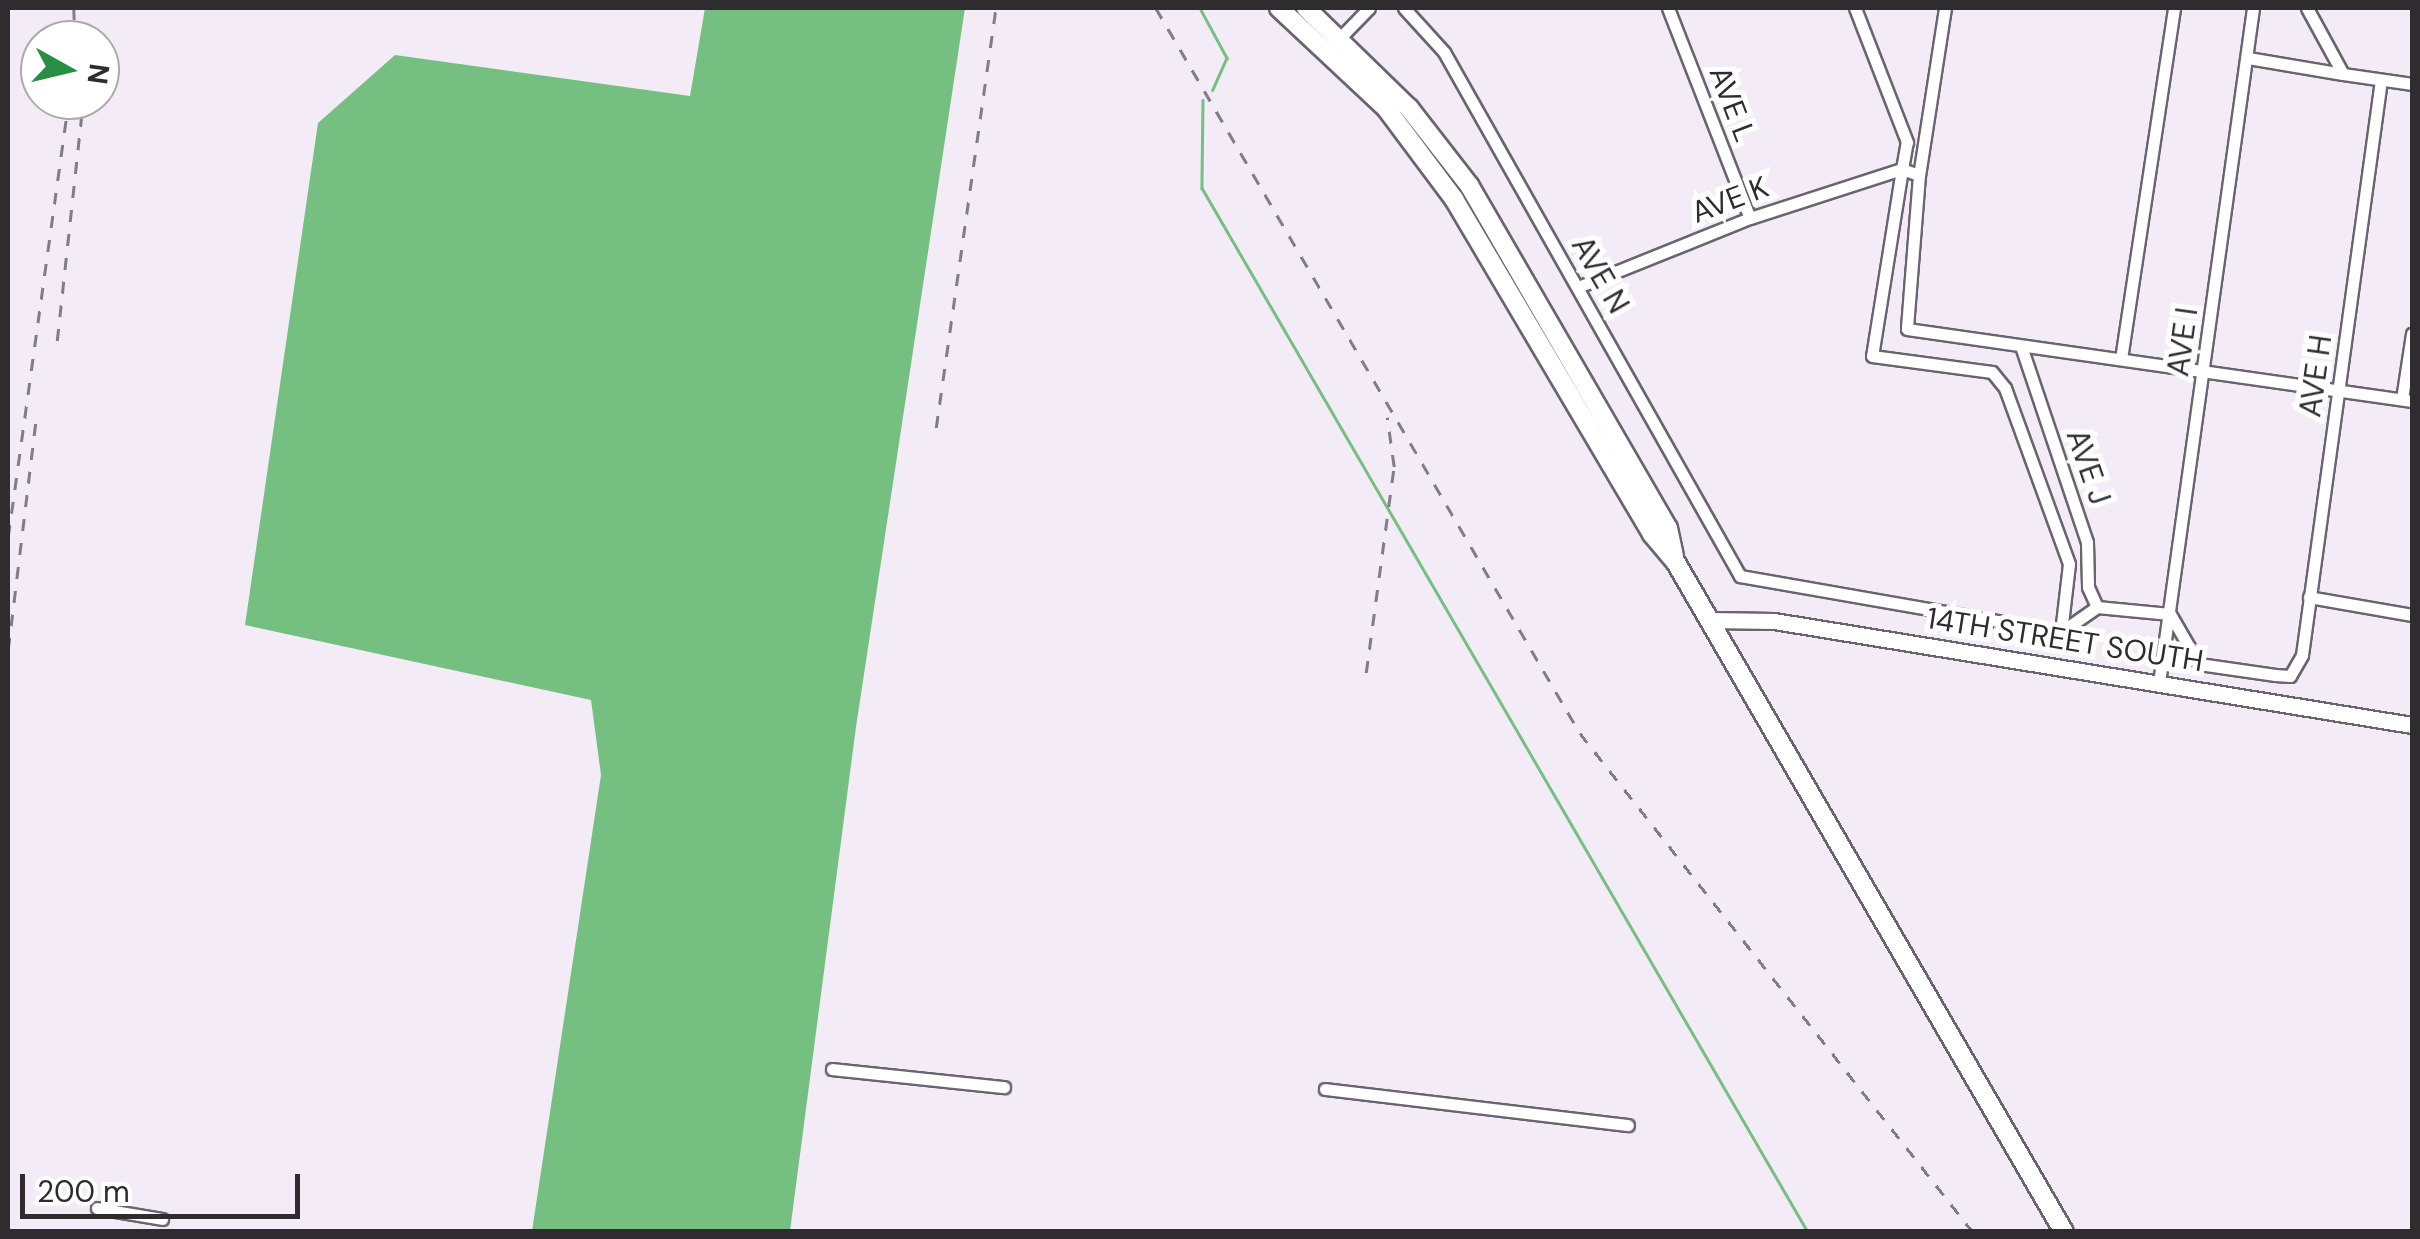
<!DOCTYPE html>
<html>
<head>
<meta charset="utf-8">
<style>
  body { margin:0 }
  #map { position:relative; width:2420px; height:1239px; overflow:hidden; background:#f3ecf7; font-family:"DM Sans",sans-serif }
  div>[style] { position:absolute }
  .water>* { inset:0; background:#75c081 }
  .stream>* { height:2.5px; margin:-1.25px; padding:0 1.25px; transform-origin:1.25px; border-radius:1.25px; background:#75c081 }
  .roads { filter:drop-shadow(2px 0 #6a646e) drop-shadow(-2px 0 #6a646e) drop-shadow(0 2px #6a646e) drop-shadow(0 -2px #6a646e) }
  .street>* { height:11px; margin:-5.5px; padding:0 5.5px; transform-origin:5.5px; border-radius:5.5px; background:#fff }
  .secondary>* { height:15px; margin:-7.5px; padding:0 7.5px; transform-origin:7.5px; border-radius:7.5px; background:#fff }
  .primary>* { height:18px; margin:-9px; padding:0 9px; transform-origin:9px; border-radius:9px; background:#fff }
  .rail>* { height:2.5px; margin-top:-1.25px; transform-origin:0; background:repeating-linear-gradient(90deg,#817d84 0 12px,transparent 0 24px) }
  span { translate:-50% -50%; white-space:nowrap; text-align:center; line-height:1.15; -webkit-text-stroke:10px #fff; paint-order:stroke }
  .street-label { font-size:30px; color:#2f2c30 }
  .frame { position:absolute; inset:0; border:10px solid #2f2c30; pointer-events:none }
  .north { position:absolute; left:20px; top:20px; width:100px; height:100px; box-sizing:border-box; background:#fff; border:2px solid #acabac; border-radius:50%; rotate:98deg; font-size:28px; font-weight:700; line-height:40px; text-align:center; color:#2f2c30 }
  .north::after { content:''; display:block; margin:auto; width:35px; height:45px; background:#288e43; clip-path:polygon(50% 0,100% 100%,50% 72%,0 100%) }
  .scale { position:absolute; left:20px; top:1174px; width:280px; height:45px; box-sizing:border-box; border:5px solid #2f2c30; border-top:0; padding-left:12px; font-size:30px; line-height:35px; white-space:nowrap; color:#2f2c30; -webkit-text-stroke:8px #fff; paint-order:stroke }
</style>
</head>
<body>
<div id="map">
  <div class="water">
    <i style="clip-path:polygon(705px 8px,965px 8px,856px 727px,790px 1231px,532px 1231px,601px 775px,591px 700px,245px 625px,318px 123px,395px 55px,690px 96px)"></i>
  </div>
  <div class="stream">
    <i style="left:1200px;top:8px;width:57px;rotate:61.6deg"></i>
    <i style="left:1227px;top:58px;width:35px;rotate:114deg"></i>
    <i style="left:1203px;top:100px;width:88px;rotate:90.7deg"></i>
    <i style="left:1202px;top:188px;width:1207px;rotate:59.87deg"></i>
  </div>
  <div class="roads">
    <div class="street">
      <i style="left:1404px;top:8px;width:59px;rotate:47.7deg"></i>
      <i style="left:1444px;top:52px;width:602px;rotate:60.54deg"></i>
      <i style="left:1740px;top:576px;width:326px;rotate:9.9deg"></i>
      <i style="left:2061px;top:632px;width:44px;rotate:-34.8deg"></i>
      <i style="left:2097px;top:607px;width:73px;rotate:5.5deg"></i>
      <i style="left:2170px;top:614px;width:58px;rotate:59.9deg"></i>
      <i style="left:2199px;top:664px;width:77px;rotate:8.2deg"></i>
      <i style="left:2275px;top:675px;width:15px;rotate:4deg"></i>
      <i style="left:2290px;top:676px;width:24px;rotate:-60deg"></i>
      <i style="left:2302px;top:655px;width:580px;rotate:-82.18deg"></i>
      <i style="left:1668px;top:8px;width:225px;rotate:68.7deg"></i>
      <i style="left:1945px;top:8px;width:169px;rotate:98.8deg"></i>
      <i style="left:1919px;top:175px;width:18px;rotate:-161deg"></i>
      <i style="left:1902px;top:169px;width:189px;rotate:99.1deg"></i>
      <i style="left:1872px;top:356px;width:121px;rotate:7.6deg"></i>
      <i style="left:1992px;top:372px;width:21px;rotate:51deg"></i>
      <i style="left:2005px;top:388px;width:187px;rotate:70deg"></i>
      <i style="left:2069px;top:564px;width:68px;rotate:96.7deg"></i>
      <i style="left:2307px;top:8px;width:75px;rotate:61.4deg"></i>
      <i style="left:2343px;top:74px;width:70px;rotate:8.2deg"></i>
      <i style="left:1334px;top:44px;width:50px;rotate:-45.8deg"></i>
      <i style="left:2248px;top:58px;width:96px;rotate:9.6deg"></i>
      <i style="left:1919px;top:175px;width:154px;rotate:94.5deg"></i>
      <i style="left:1907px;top:329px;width:510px;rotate:8.11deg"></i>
      <i style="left:1578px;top:287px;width:185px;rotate:-21.9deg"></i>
      <i style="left:1750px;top:218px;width:160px;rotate:-17.9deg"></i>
      <i style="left:1902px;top:169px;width:27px;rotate:-80deg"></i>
      <i style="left:1907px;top:142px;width:144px;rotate:-111.2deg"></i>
      <i style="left:2021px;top:346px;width:207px;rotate:71.4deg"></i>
      <i style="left:2087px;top:542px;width:45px;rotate:88.7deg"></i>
      <i style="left:2088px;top:587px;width:22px;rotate:66deg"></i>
      <i style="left:2121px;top:359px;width:355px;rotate:-81.4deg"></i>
      <i style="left:2402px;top:399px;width:66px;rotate:-81.3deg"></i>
      <i style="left:2309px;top:597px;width:105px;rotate:9.9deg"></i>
      <i style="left:2159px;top:683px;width:682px;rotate:-82.07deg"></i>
      <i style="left:832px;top:1069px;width:173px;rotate:6deg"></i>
      <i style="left:1325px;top:1089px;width:305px;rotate:6.8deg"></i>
      <i style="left:97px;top:1208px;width:66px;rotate:9.6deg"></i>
    </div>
    <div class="secondary">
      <i style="left:1709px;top:620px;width:65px;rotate:0.9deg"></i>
      <i style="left:1774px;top:621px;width:646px;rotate:9.26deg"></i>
    </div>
    <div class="primary">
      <i style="left:1279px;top:8px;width:146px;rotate:43.1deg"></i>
      <i style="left:1386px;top:108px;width:114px;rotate:53.2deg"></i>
      <i style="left:1454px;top:199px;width:389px;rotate:59.4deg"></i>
      <i style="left:1652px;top:534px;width:35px;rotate:50deg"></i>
      <i style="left:1675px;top:561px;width:776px;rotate:59.9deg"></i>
      <i style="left:1306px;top:8px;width:144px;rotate:44.2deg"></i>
      <i style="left:1409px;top:108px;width:98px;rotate:52.1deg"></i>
      <i style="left:1469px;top:185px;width:397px;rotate:59.9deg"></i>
      <i style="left:1668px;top:528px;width:29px;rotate:78deg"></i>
    </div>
  </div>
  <div class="rail">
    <i style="left:74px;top:8px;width:32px;rotate:88deg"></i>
    <i style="left:1156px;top:8px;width:840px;rotate:59.68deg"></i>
    <i style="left:1580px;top:733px;width:635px;rotate:51.78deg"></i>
    <i style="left:57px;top:341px;width:242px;rotate:-83.8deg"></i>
    <i style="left:936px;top:428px;width:424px;rotate:-81.9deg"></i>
    <i style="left:8px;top:537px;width:441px;rotate:-82.1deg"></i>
    <i style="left:8px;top:650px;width:234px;rotate:-83.1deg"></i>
    <i style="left:1366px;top:673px;width:208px;rotate:-82.3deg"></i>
    <i style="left:1394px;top:467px;width:50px;rotate:-98deg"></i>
  </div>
  <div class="street-label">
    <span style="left:1732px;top:104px;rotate:69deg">AVE L</span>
    <span style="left:1730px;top:200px;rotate:-21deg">AVE K</span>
    <span style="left:1600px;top:275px;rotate:60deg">AVE N</span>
    <span style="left:2183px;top:342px;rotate:-82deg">AVE I</span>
    <span style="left:2316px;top:376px;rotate:-82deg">AVE H</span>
    <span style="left:2088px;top:467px;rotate:71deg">AVE J</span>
    <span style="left:2065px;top:640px;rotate:9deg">14TH STREET SOUTH</span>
  </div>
  <div class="frame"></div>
  <div class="north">N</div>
  <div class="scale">200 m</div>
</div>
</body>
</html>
